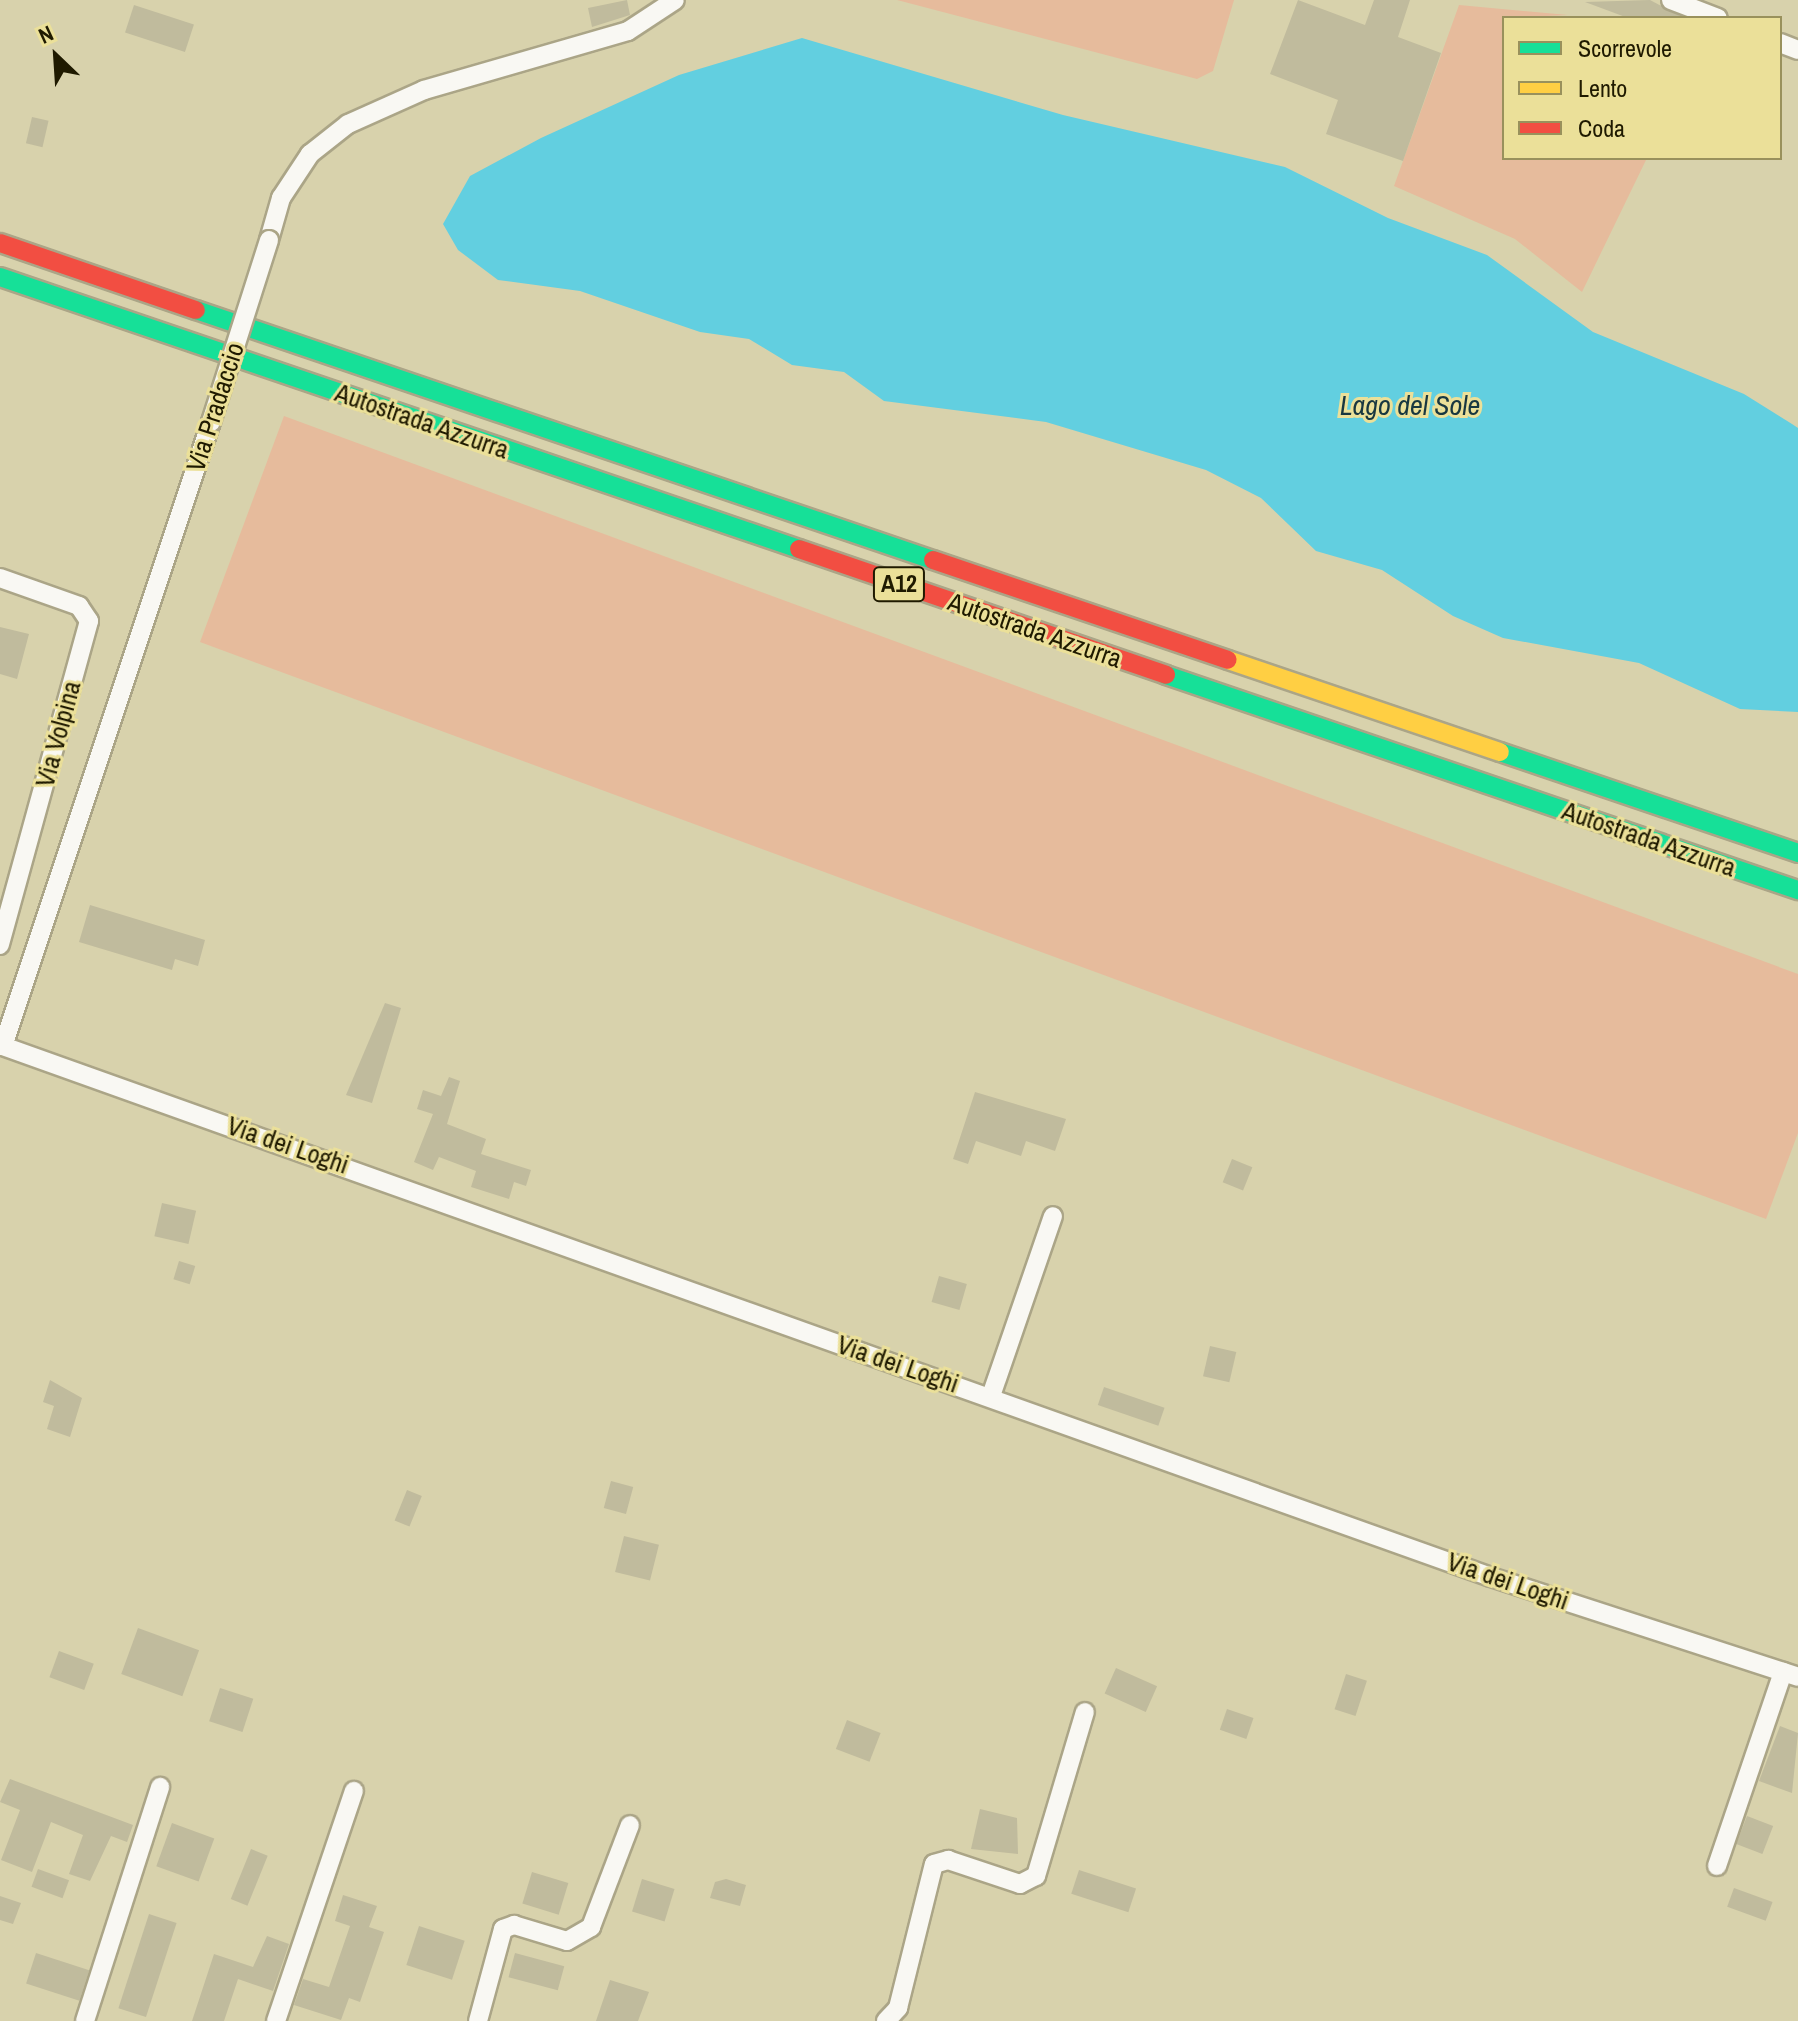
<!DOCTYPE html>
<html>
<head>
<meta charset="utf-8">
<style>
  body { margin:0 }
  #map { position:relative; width:1798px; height:2021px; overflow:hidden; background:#d8d2ac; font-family:"Archivo Narrow",sans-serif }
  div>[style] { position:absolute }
  .green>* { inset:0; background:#e6bb9c }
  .water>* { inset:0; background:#62cfe0 }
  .building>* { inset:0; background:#c0bb9d; transform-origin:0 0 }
  .roads { filter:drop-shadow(2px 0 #aba587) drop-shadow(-2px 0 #aba587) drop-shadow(0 2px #aba587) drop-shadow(0 -2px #aba587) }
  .street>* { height:18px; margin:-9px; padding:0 9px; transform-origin:9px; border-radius:9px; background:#f9f8f3 }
  .fast>* { height:18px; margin:-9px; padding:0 9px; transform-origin:9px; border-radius:9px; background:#16e098 }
  .slow>* { height:18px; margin:-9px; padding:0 9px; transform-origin:9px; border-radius:9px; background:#ffcf43 }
  .jam>* { height:18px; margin:-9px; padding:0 9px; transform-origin:9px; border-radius:9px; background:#f24e42 }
  .bridges { filter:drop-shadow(2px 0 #aba587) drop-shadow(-2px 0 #aba587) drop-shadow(0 2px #aba587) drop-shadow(0 -2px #aba587) }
  .street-bridge>* { height:18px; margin:-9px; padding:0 9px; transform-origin:9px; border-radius:9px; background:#f9f8f3 }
  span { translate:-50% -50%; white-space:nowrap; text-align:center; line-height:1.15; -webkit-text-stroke:6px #ebe099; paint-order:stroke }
  .shield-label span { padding:2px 6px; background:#ebe099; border:2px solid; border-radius:6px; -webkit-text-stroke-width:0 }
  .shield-label { font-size:24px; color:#1f1a00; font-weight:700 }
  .street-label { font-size:26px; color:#1f1a00 }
  .water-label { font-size:28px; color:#183740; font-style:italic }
  .legend { position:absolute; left:1502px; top:16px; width:280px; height:144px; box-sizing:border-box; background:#ebe099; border:2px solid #99915c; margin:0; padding:10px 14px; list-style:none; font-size:24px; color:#1f1a00 }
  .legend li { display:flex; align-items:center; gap:16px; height:40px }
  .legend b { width:40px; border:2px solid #99915c }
  .north { position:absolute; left:16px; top:16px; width:80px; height:80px; -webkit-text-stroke:6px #ebe099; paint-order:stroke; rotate:335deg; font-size:22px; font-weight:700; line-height:32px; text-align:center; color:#1f1a00 }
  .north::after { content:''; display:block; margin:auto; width:28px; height:36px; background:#1f1a00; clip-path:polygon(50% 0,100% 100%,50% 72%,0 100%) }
</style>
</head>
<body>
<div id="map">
  <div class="green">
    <i style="clip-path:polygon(897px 0,1234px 0,1213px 71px,1197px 79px)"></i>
    <i style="clip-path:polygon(1459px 5px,1568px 15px,1504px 18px,1504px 158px,1647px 158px,1582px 292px,1515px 239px,1394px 186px)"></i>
    <i style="clip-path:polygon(284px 416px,1798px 974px,1798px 1133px,1766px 1219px,200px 642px)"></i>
  </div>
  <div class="water">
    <i style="clip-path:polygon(802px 38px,1063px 115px,1285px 167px,1388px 218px,1487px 255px,1593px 332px,1744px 394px,1792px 424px,1798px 428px,1798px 712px,1740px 709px,1639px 663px,1503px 638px,1453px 616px,1382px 570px,1316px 551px,1261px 498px,1206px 470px,1046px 422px,884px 401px,844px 372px,792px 365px,749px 339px,700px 332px,580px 291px,498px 280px,458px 250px,443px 224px,470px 176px,541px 138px,679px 75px)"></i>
  </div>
  <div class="building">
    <i style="clip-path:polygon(627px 0,630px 15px,592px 27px,588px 8px)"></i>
    <i style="clip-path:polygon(1298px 0,1365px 25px,1374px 0,1410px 0,1398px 37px,1441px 53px,1403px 161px,1326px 134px,1338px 100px,1270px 74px)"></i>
    <i style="clip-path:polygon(1650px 0,1684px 18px,1628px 18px,1585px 2px)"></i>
    <i style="left:134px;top:5px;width:63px;height:29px;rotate:18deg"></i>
    <i style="left:32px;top:117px;width:17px;height:27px;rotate:13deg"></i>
    <i style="clip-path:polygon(0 627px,29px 634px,17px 679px,0 674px)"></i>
    <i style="clip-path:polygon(90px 905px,205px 940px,198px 966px,175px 959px,172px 970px,79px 942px)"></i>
    <i style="clip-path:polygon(385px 1003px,401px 1008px,372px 1103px,346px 1095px)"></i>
    <i style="clip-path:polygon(449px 1077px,460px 1081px,447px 1124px,486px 1139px,481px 1154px,531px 1170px,526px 1186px,514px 1182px,509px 1199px,471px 1187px,476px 1171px,439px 1157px,433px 1170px,414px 1162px,433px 1114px,417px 1109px,423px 1090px,441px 1096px)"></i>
    <i style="clip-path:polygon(975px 1092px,1066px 1119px,1055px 1151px,1026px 1141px,1021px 1156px,976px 1141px,968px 1164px,953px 1159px)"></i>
    <i style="left:1232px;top:1159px;width:22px;height:25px;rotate:22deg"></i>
    <i style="left:162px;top:1203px;width:35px;height:34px;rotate:13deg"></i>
    <i style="left:179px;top:1261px;width:17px;height:19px;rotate:17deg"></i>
    <i style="left:939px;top:1276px;width:29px;height:27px;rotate:16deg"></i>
    <i style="left:1210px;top:1346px;width:27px;height:31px;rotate:13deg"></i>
    <i style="clip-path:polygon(50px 1380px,82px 1398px,70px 1437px,47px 1429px,54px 1406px,43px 1402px)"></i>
    <i style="left:1104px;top:1387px;width:64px;height:19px;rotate:19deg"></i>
    <i style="left:611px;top:1481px;width:23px;height:28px;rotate:15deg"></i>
    <i style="left:407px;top:1490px;width:16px;height:33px;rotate:22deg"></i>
    <i style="left:624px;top:1536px;width:36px;height:37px;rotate:14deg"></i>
    <i style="left:138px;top:1628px;width:65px;height:49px;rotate:20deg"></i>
    <i style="left:59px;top:1651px;width:37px;height:28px;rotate:20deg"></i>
    <i style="left:1116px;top:1668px;width:45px;height:28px;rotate:24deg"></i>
    <i style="left:1346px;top:1674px;width:22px;height:37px;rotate:18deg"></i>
    <i style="left:220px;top:1688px;width:35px;height:35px;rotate:18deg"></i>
    <i style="left:1227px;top:1709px;width:28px;height:22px;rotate:19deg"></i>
    <i style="left:847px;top:1720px;width:36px;height:31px;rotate:21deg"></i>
    <i style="clip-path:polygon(1780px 1726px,1798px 1733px,1792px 1793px,1759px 1781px)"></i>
    <i style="clip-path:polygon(10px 1779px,133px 1825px,127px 1842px,111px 1836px,90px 1881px,69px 1874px,83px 1835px,51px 1822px,32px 1872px,1px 1860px,20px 1810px,0 1802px)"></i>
    <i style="clip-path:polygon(980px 1809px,1017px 1818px,1018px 1854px,971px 1849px)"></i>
    <i style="left:1747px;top:1816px;width:28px;height:30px;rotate:21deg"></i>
    <i style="left:172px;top:1823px;width:45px;height:46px;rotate:20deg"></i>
    <i style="left:251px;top:1849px;width:18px;height:54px;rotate:22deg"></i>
    <i style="left:38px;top:1869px;width:33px;height:19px;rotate:20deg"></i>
    <i style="left:1079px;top:1870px;width:60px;height:25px;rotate:18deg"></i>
    <i style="left:532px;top:1872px;width:38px;height:33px;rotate:17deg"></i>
    <i style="left:642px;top:1879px;width:34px;height:34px;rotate:17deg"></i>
    <i style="clip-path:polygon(726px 1879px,746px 1885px,740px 1906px,710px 1898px,715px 1882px)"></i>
    <i style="left:1734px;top:1888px;width:41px;height:20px;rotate:20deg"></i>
    <i style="clip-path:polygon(343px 1895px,377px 1906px,369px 1927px,384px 1932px,360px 2002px,349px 1998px,341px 2020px,294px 2005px,303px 1979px,329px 1987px,350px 1926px,335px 1921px)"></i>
    <i style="clip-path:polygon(0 1896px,21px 1903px,13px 1924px,0 1920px)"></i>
    <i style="left:149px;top:1914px;width:29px;height:99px;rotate:18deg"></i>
    <i style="left:419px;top:1926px;width:48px;height:41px;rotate:18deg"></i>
    <i style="clip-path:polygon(267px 1936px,289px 1944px,271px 1997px,273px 1991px,238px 1979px,224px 2021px,192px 2021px,214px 1954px,253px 1967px)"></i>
    <i style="left:36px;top:1953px;width:56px;height:32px;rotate:18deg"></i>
    <i style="left:515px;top:1953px;width:51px;height:25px;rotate:15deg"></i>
    <i style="clip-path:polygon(610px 1980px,649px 1992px,638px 2021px,596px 2021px)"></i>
  </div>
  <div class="roads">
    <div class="street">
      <i style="left:1671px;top:0;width:50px;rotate:21deg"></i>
      <i style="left:1780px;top:43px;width:19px;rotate:21deg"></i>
      <i style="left:269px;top:240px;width:44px;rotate:-74.1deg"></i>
      <i style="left:281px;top:198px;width:53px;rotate:-56.6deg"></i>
      <i style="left:310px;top:154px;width:48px;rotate:-38.3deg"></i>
      <i style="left:348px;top:124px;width:83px;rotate:-24.1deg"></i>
      <i style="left:424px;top:90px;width:212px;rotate:-16.1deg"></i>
      <i style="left:628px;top:31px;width:56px;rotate:-33.4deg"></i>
      <i style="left:0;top:578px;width:84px;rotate:19.5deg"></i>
      <i style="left:79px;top:606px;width:18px;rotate:56deg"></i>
      <i style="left:89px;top:621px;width:336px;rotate:105.4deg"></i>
      <i style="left:0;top:1045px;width:1583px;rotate:19.64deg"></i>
      <i style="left:1491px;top:1577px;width:323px;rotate:18deg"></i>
      <i style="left:3px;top:1046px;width:658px;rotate:-71.57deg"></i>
      <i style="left:991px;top:1396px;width:190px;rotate:-71deg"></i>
      <i style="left:1717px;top:1866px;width:205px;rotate:-71.2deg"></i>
      <i style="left:85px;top:2021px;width:246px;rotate:-72.2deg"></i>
      <i style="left:276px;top:2021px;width:243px;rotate:-71.3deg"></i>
      <i style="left:478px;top:2021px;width:95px;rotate:-74.8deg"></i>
      <i style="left:503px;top:1929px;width:12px;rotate:-20deg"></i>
      <i style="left:514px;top:1925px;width:55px;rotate:16.8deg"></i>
      <i style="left:567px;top:1941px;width:28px;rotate:-30deg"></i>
      <i style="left:591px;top:1927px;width:109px;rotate:-69.1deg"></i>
      <i style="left:886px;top:2021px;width:18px;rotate:-47deg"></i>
      <i style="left:898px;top:2008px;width:148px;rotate:-76deg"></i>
      <i style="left:934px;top:1864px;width:15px;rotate:-16deg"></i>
      <i style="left:948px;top:1860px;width:76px;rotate:18.4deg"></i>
      <i style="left:1020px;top:1884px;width:18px;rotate:-27deg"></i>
      <i style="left:1036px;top:1876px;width:171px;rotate:-73.4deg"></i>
    </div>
    <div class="fast">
      <i style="left:0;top:277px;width:844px;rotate:18.8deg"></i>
      <i style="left:196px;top:310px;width:778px;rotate:18.74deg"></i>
      <i style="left:1166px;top:675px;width:668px;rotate:18.79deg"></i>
      <i style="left:1500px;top:752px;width:315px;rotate:18.7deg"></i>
    </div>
    <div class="slow">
      <i style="left:1228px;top:660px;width:287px;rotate:18.7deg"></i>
    </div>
    <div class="jam">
      <i style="left:0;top:243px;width:207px;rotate:18.9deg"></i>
      <i style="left:799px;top:549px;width:388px;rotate:18.9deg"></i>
      <i style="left:933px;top:560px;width:311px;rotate:18.7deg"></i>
    </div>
  </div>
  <div class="bridges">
    <div class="street-bridge">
      <i style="left:211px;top:422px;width:191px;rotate:-72.3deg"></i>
    </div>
  </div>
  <div class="shield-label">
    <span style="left:899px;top:584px">A12</span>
  </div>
  <div class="street-label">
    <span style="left:215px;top:407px;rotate:-72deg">Via Pradaccio</span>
    <span style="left:422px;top:421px;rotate:19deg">Autostrada Azzurra</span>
    <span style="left:1035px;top:630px;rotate:19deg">Autostrada Azzurra</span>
    <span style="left:58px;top:734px;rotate:-75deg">Via Volpina</span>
    <span style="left:1649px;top:839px;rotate:19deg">Autostrada Azzurra</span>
    <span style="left:288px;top:1145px;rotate:19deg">Via dei Loghi</span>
    <span style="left:898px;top:1364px;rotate:19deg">Via dei Loghi</span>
    <span style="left:1508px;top:1581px;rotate:19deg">Via dei Loghi</span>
  </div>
  <div class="water-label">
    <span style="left:1410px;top:405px">Lago del Sole</span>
  </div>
  <ul class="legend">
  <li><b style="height:10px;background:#16e098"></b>Scorrevole</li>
  <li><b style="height:10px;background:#ffcf43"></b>Lento</li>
  <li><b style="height:10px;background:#f24e42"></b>Coda</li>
  </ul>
  <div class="north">N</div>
</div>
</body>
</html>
